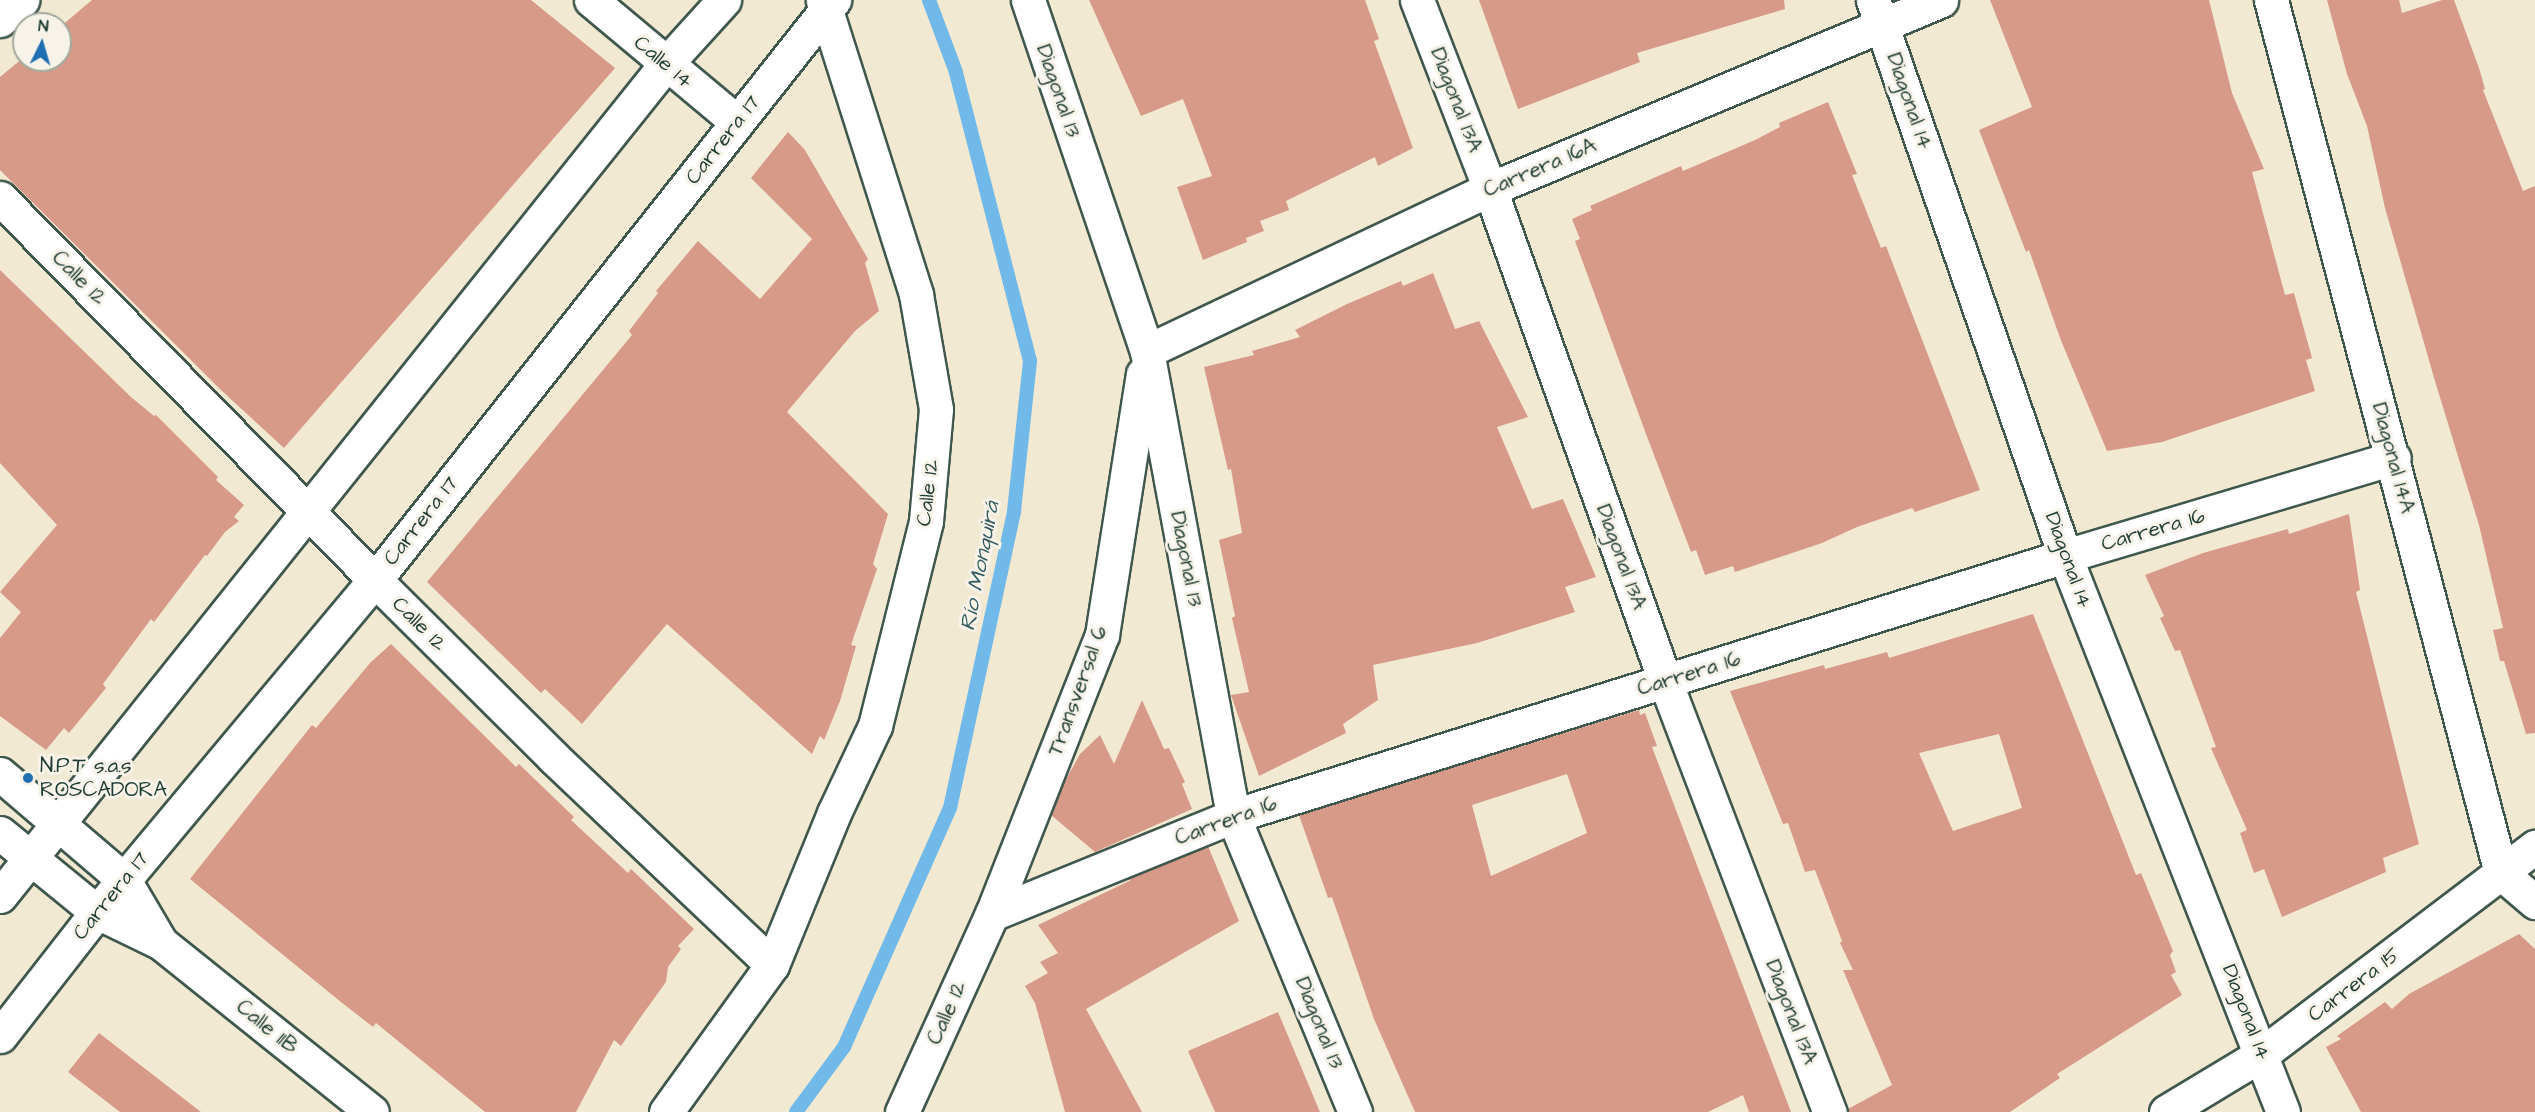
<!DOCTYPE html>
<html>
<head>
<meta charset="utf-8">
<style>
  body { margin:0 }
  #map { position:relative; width:2535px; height:1112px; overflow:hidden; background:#f2e9d3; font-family:"Architects Daughter",sans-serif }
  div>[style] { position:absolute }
  .stream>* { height:14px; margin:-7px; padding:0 7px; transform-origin:7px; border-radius:7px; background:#70b9e8 }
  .building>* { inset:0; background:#d89a88 }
  .roads { filter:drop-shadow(2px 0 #3f574c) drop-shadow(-2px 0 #3f574c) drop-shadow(0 2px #3f574c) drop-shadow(0 -2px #3f574c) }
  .minor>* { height:33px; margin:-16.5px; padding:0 16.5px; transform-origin:16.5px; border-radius:16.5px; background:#fff }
  .major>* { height:33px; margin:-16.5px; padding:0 16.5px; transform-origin:16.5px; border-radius:16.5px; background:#fff }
  .dots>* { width:16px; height:16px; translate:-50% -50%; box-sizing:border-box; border:3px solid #f7f3e8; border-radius:50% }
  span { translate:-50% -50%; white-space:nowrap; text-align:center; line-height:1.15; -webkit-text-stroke:6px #f7f3e8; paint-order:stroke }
  .street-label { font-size:21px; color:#1f3d34 }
  .poi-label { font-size:21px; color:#1f3d34 }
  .left { translate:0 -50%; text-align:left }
  .water-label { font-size:22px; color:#335c61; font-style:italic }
  .north { position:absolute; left:12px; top:12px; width:60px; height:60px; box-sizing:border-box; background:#f7f3e8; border:2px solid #a1aaa0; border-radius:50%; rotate:5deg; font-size:16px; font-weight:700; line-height:24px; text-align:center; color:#1f3d34 }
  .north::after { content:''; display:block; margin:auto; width:21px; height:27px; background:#1f6fb2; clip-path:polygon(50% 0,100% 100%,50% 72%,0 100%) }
</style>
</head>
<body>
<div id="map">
  <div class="stream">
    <i style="left:796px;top:1112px;width:81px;rotate:-53.6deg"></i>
    <i style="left:844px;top:1047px;width:261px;rotate:-66.1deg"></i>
    <i style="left:950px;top:808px;width:304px;rotate:-77.8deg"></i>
    <i style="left:1014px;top:511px;width:151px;rotate:-83.9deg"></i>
    <i style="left:1030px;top:361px;width:298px;rotate:-104.4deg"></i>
    <i style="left:956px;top:72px;width:77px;rotate:-110.6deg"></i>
  </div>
  <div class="building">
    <i style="clip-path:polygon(92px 0,531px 0,615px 68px,284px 448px,222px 391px,0 170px,0 77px,24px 57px,24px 60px,60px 60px,60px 27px)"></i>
    <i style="clip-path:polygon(1089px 0,1365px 0,1379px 39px,1374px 41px,1413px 148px,1378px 166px,1375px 157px,1286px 201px,1289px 210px,1260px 221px,1264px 231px,1246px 238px,1247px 242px,1203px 260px,1177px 187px,1212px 176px,1183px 99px,1141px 116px)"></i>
    <i style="clip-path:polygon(1479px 0,1784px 0,1785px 9px,1637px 53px,1640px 62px,1518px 109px)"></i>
    <i style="clip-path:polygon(1990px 0,2209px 0,2232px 93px,2264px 169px,2252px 172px,2285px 295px,2294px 293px,2312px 358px,2306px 360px,2315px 391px,2162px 442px,2107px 451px,2060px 338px,2029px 250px,2026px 252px,1979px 130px,2032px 107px)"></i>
    <i style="clip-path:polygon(2327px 0,2399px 0,2402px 13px,2442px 0,2454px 0,2479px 68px,2485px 89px,2483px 90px,2523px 191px,2535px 186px,2535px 733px,2526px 734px,2504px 661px,2500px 661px,2493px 630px,2503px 628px,2479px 525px,2435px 381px,2385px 208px,2367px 126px,2347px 74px)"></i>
    <i style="clip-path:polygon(1828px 102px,1857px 174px,1852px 175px,1881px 248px,1886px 246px,1980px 490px,1915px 512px,1912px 508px,1857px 527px,1822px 543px,1735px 572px,1733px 566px,1705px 575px,1696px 550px,1691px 552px,1646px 434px,1575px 241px,1580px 239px,1572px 219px,1592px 210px,1590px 206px,1681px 166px,1683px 171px,1755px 140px,1780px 127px,1779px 123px)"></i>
    <i style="clip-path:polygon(788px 132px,805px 150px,868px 259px,865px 263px,879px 311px,855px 331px,787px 412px,888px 514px,873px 564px,877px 569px,851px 645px,856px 646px,840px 701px,824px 740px,820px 736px,812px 754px,667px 624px,582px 724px,545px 689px,541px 693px,427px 582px,632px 335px,629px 331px,658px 293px,656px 291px,698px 241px,760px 299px,812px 239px,751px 178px)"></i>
    <i style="clip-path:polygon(0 270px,131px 397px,154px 416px,156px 415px,218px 477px,216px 480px,244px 505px,234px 517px,239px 521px,225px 532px,207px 556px,205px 555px,154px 622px,151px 619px,103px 684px,106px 688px,69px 733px,64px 728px,46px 750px,0 716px,0 638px,21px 612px,0 592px,57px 525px,0 463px)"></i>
    <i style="clip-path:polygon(1433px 273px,1455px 329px,1479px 321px,1528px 417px,1497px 427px,1532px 509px,1563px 499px,1596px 577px,1565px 587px,1575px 612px,1477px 643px,1373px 665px,1378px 700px,1343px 724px,1346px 733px,1259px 776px,1231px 695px,1249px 692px,1232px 618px,1235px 616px,1219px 540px,1242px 533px,1231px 469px,1228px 470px,1204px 367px,1254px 355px,1252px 351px,1300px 337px,1295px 330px,1347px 304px,1401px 281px,1403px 286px)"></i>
    <i style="clip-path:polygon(2349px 514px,2360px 590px,2356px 592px,2419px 844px,2383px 858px,2386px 872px,2282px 917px,2264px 869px,2254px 873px,2240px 833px,2247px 830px,2211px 748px,2216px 747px,2180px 650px,2175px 651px,2160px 618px,2164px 616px,2145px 575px,2203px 553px,2288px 529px,2289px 534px)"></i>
    <i style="clip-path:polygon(evenodd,2033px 614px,2136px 875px,2141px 873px,2173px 951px,2170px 955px,2176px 972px,2171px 975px,2182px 995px,2057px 1074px,2060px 1078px,2010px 1112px,1848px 1112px,1848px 1109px,1892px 1085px,1843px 970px,1853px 970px,1840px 943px,1842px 941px,1815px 870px,1805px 872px,1788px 823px,1783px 824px,1730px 691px,1824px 665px,1825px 669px,1887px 652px,1889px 658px,2033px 614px,1999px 734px,2022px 808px,1953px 831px,1919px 753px,1999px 734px)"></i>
    <i style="clip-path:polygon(391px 644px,516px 767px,519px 764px,574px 817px,571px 820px,628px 873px,631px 869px,694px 929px,678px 946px,681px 949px,668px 967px,666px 982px,640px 1018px,621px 1046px,614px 1040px,576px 1112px,485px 1112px,376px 1023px,373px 1027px,341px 1002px,190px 879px,312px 725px,316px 728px,370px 663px)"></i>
    <i style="clip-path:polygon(1142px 700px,1164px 749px,1169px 748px,1185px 782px,1182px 784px,1192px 809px,1095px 852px,1051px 815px,1065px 781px,1080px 754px,1100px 735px,1114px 764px)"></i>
    <i style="clip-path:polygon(evenodd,1639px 710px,1640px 715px,1645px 713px,1657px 746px,1652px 747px,1791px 1112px,1749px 1112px,1743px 1095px,1708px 1112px,1415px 1112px,1374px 1019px,1332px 897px,1328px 898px,1299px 815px,1639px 710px,1567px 774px,1587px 833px,1491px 876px,1472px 805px,1567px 774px)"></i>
    <i style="clip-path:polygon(1208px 846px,1239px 921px,1086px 1009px,1142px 1112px,1065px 1112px,1035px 1003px,1025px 986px,1048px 973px,1040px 962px,1058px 953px,1038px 925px,1131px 880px,1128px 879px)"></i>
    <i style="clip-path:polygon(2519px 934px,2535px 949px,2535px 1112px,2361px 1112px,2326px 1047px,2341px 1039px,2337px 1036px,2385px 1002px,2392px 1009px,2409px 994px)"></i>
    <i style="clip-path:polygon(1278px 1012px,1320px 1112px,1215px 1112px,1188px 1051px)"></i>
    <i style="clip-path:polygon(99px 1033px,201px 1112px,120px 1112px,68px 1072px)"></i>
  </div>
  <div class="roads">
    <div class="minor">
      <i style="left:591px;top:0;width:190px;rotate:39.9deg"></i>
      <i style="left:1028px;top:0;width:371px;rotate:71.3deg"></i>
      <i style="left:1147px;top:351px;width:473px;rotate:79.5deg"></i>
      <i style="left:1233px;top:816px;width:320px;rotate:67.6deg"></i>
      <i style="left:1417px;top:0;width:203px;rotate:68.9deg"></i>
      <i style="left:1490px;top:189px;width:522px;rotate:70.42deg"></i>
      <i style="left:1665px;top:681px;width:462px;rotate:69.1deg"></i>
      <i style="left:1873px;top:0;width:588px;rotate:70.95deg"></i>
      <i style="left:2065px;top:556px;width:597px;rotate:68.59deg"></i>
      <i style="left:2271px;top:0;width:903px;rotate:75.24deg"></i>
      <i style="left:2501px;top:873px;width:45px;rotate:40.5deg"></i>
      <i style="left:0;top:20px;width:30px;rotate:-42deg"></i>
      <i style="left:0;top:198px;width:535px;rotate:45.53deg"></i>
      <i style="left:375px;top:580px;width:251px;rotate:44.8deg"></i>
      <i style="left:553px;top:757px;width:302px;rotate:43.5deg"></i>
      <i style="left:1147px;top:351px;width:379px;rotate:-25.3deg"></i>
      <i style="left:1490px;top:189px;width:489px;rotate:-22.7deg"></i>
      <i style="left:0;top:774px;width:163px;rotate:40.5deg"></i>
      <i style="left:124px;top:880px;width:73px;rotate:59.6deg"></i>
      <i style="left:0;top:833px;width:125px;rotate:39.2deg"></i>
      <i style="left:97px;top:912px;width:71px;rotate:25.8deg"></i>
      <i style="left:161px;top:943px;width:270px;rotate:38.7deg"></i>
      <i style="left:992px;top:914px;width:260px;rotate:-22.1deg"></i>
      <i style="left:1233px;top:816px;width:872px;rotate:-17.35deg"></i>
      <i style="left:2065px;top:556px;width:343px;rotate:-16.6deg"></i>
      <i style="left:666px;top:1112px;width:181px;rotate:-54.2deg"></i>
      <i style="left:772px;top:965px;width:164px;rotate:-67.8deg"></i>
      <i style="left:834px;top:813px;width:96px;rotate:-64.8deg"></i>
      <i style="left:875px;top:726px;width:211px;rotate:-76deg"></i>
      <i style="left:926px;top:521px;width:112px;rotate:-84.9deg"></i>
      <i style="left:936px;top:409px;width:117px;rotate:-99.9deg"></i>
      <i style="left:916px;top:294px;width:308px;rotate:-107.6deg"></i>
      <i style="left:902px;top:1112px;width:217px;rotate:-65.6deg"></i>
      <i style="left:992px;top:914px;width:300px;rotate:-68.5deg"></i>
      <i style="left:1102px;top:635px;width:264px;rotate:-81.1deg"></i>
      <i style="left:2166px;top:1112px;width:112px;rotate:-31.1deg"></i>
      <i style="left:2262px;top:1054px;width:343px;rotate:-37.2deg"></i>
    </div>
    <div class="major">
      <i style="left:0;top:896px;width:1064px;rotate:-51.33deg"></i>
      <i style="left:665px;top:65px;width:88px;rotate:-47.8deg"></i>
      <i style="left:0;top:1036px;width:157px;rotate:-52deg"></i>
      <i style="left:97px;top:912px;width:433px;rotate:-50.1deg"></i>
      <i style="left:375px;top:580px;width:740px;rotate:-51.64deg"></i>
    </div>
  </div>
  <div class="dots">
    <i style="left:28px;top:778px;background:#1f6fb2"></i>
  </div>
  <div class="street-label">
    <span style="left:663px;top:62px;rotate:40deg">Calle 14</span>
    <span style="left:1058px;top:91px;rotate:71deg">Diagonal 13</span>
    <span style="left:1456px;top:100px;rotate:69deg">Diagonal 13A</span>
    <span style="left:1909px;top:101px;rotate:71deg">Diagonal 14</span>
    <span style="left:723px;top:140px;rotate:-52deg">Carrera 17</span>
    <span style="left:1540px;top:168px;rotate:-23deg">Carrera 16A</span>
    <span style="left:79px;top:278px;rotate:45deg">Calle 12</span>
    <span style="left:2393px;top:458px;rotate:75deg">Diagonal 14A</span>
    <span style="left:928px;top:493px;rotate:-83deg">Calle 12</span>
    <span style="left:421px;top:521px;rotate:-52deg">Carrera 17</span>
    <span style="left:2153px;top:530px;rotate:-16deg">Carrera 16</span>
    <span style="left:1621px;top:557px;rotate:70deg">Diagonal 13A</span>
    <span style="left:1186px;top:559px;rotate:79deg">Diagonal 13</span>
    <span style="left:2068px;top:560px;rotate:70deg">Diagonal 14</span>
    <span style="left:419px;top:624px;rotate:45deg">Calle 12</span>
    <span style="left:1689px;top:674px;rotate:-17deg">Carrera 16</span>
    <span style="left:1078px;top:691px;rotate:-70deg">Transversal 6</span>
    <span style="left:1226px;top:821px;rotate:-20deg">Carrera 16</span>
    <span style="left:111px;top:896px;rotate:-51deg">Carrera 17</span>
    <span style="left:2354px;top:985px;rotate:-37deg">Carrera 15</span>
    <span style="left:1791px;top:1012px;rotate:69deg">Diagonal 13A</span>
    <span style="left:2246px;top:1012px;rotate:69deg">Diagonal 14</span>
    <span style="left:947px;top:1013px;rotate:-66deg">Calle 12</span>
    <span style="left:1319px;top:1023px;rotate:68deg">Diagonal 13</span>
    <span style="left:267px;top:1027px;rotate:39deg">Calle 11B</span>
  </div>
  <div class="poi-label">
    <span class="left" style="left:40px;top:778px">N.P.T s.a.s<br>ROSCADORA</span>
  </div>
  <div class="water-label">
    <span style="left:980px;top:566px;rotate:-79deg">Río Monquirá</span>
  </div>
  <div class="north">N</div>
</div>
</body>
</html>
